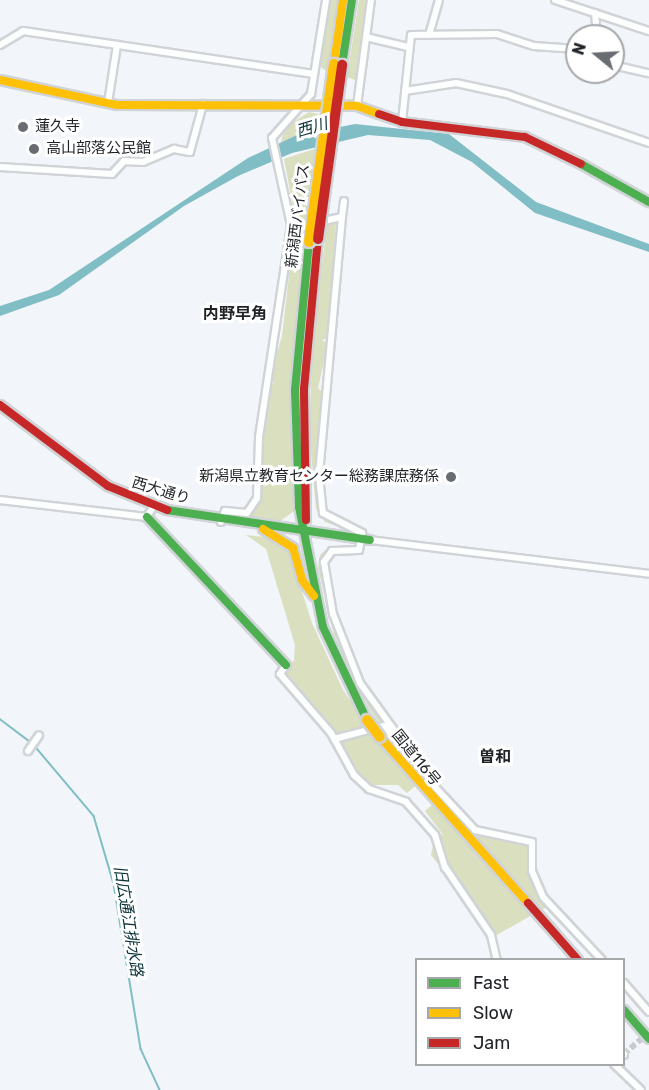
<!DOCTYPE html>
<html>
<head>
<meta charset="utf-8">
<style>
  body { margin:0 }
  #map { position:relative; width:649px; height:1090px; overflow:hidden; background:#f2f6fa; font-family:Rubik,"Noto Sans JP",sans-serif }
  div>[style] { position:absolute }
  .forest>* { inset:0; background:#d9dfbf }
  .water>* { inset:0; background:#81bdc5 }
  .stream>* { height:1.5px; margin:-0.75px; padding:0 0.75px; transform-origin:0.75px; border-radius:0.75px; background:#81bdc5 }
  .street-tunnel>* { height:6px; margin-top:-3px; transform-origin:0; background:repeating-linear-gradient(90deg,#c8ccd0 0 6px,transparent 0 9px) }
  .roads { filter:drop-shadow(2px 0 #d0d4d7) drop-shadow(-2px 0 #d0d4d7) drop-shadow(0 2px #d0d4d7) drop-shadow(0 -2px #d0d4d7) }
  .street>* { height:6px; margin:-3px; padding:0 3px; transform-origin:3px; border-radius:3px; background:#fdfefe }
  .fast>* { height:8px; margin:-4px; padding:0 4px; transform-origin:4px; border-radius:4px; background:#4caf50 }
  .slow>* { height:8px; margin:-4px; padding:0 4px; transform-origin:4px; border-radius:4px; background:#ffc107 }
  .jam>* { height:8px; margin:-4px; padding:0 4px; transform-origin:4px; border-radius:4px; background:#c62828 }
  .bridges { filter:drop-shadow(2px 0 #d0d4d7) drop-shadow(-2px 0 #d0d4d7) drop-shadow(0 2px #d0d4d7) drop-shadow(0 -2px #d0d4d7) }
  .slow-bridge>* { height:10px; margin:-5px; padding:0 5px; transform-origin:5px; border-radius:5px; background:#ffc107 }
  .jam-bridge>* { height:10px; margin:-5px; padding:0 5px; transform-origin:5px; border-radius:5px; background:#c62828 }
  .dots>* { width:16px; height:16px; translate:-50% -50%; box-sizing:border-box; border:3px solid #fff; border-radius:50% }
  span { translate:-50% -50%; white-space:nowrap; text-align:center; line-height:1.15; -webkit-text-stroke:6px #fff; paint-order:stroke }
  .poi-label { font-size:15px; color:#1f2226 }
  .left { translate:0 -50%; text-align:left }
  .right { translate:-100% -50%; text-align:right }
  .street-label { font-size:15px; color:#1f2226 }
  .water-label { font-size:16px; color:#093337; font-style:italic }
  .neighbourhood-label { font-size:16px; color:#1f2226; font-weight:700 }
  .legend { position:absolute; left:415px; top:958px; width:210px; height:108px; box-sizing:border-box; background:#fff; border:2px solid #a5a7a8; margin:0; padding:8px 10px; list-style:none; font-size:18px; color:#1f2226 }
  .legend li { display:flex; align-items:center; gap:12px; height:30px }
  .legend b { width:30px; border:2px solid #a5a7a8 }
  .north { position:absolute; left:565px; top:24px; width:60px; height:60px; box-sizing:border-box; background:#fff; border:2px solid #a5a7a8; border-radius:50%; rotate:288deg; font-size:16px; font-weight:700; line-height:24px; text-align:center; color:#1f2226 }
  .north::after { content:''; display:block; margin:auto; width:21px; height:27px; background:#696c70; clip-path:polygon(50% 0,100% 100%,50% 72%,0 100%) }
</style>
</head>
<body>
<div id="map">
  <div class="forest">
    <i style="clip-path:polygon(328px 0,340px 0,330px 74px,318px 65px)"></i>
    <i style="clip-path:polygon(359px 0,369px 0,358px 81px,347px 77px)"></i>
    <i style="clip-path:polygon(309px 112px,324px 115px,322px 130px,280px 145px,285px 127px)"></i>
    <i style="clip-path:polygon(320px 147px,304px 223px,296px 223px,284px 159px)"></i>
    <i style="clip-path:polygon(336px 221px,328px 338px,322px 340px,328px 344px,318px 388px,322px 392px,317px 496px,322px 517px,350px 530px,325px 522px,316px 509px,309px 430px,313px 339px,327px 224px)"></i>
    <i style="clip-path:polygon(304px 228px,291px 381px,294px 511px,279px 522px,239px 516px,249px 515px,258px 504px,261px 443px,269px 386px,274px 383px,270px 378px,282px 336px,293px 241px,296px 229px)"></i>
    <i style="clip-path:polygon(246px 535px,265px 537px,288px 548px,312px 623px,343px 690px,369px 727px,336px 736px,284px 675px,294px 660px,295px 645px,266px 549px)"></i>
    <i style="clip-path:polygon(330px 546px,339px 546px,324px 555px,321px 565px,332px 615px,361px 687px,386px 722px,380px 724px,370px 710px,334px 634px,318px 569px,320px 555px)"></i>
    <i style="clip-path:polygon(382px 728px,479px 836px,530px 845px,530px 863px,550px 906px,543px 909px,525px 893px)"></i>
    <i style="clip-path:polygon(372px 733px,415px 786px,407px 793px,398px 785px,367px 785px,340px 742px)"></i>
    <i style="clip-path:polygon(432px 805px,534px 914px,495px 936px,431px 855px,436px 830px,444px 836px,425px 811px)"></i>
  </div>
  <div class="water">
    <i style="clip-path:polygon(355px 124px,449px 134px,536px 202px,649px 244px,649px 252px,535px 213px,472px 162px,430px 140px,368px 135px,292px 153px,238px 176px,184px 206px,59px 295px,0 316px,0 306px,49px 290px,248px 158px,295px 136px)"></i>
  </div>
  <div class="stream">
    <i style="left:0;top:719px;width:38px;rotate:37deg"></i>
    <i style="left:34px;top:745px;width:93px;rotate:49.8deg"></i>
    <i style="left:94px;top:816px;width:71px;rotate:73.6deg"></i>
    <i style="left:114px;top:884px;width:167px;rotate:80.7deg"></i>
    <i style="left:141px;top:1049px;width:45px;rotate:65.1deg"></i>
  </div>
  <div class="street-tunnel">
    <i style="left:624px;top:1054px;width:29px;rotate:-41deg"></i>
  </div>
  <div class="roads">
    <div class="street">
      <i style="left:555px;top:0;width:99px;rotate:18.3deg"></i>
      <i style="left:595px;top:13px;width:23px;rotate:85deg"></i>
      <i style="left:429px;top:35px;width:36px;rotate:-74deg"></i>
      <i style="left:366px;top:37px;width:43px;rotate:13.4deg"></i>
      <i style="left:0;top:45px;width:27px;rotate:-31deg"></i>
      <i style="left:23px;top:31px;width:294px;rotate:8.4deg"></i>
      <i style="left:613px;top:65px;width:37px;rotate:13deg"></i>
      <i style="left:405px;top:91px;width:52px;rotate:-8.9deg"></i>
      <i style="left:456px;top:83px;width:52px;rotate:12.2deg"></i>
      <i style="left:507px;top:94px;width:150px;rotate:19deg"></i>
      <i style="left:108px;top:103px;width:59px;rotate:-81.2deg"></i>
      <i style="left:357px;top:106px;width:107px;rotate:-82.5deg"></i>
      <i style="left:402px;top:122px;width:87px;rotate:-84.1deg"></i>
      <i style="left:411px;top:35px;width:86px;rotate:-0.7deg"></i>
      <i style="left:497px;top:34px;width:39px;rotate:18deg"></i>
      <i style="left:534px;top:46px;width:43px;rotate:4deg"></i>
      <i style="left:0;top:167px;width:112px;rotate:3.6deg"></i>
      <i style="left:112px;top:174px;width:18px;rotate:-47deg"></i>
      <i style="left:124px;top:161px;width:19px;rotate:3deg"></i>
      <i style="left:143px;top:162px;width:34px;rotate:-23deg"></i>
      <i style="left:174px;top:149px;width:16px;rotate:11deg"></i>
      <i style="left:190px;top:152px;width:50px;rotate:-74.8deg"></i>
      <i style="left:342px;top:217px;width:16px;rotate:-83deg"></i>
      <i style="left:291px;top:228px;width:52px;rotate:-12.2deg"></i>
      <i style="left:342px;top:217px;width:260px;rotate:95.1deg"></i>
      <i style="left:319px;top:476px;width:37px;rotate:84deg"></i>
      <i style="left:323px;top:513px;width:44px;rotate:27.1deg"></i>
      <i style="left:362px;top:533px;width:17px;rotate:100deg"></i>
      <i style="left:359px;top:550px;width:27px;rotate:178deg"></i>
      <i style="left:332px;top:551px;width:14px;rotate:126deg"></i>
      <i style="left:324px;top:562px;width:53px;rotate:80.2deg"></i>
      <i style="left:333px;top:614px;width:74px;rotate:68.6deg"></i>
      <i style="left:360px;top:683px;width:130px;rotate:54.1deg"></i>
      <i style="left:436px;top:788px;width:57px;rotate:47.1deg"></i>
      <i style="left:475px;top:830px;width:58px;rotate:11.9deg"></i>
      <i style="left:532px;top:842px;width:29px;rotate:90deg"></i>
      <i style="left:532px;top:871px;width:28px;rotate:67deg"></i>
      <i style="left:543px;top:897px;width:86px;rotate:46.9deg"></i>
      <i style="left:0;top:500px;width:148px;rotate:6.6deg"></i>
      <i style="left:147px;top:517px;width:12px;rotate:-59deg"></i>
      <i style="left:221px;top:522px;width:12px;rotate:-70deg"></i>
      <i style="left:225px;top:511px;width:22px;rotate:5deg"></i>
      <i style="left:247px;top:513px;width:18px;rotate:-56deg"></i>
      <i style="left:257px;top:498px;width:61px;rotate:-88.1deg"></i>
      <i style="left:259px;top:437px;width:214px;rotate:-81.4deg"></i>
      <i style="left:291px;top:225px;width:89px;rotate:-102.3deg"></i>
      <i style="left:272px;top:138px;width:59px;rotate:-48.4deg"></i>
      <i style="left:311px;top:94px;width:95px;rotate:-80.9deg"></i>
      <i style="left:370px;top:540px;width:281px;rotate:6.9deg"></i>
      <i style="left:286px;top:665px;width:11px;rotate:124deg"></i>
      <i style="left:280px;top:674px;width:78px;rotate:49.2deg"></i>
      <i style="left:331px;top:733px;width:48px;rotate:61.3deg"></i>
      <i style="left:354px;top:775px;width:21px;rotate:43deg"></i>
      <i style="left:369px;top:789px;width:39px;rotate:19deg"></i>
      <i style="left:406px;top:802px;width:44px;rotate:48.7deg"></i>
      <i style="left:435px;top:835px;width:34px;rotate:73deg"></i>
      <i style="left:445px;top:867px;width:82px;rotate:55.9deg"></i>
      <i style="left:491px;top:935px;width:26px;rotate:77deg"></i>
      <i style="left:334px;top:739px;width:52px;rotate:-14.6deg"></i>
      <i style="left:384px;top:726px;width:34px;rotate:50deg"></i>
      <i style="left:406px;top:752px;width:4px;rotate:-45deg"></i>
      <i style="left:28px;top:751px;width:19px;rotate:-55deg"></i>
      <i style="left:624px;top:983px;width:38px;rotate:49deg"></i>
      <i style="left:624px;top:1055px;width:1px;rotate:-90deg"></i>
      <i style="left:614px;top:1064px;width:37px;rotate:44deg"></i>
    </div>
    <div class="fast">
      <i style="left:342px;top:65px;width:66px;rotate:-81.3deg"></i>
      <i style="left:581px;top:164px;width:78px;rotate:29.2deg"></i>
      <i style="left:309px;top:242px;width:149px;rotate:95.4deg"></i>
      <i style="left:295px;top:390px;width:117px;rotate:88deg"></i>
      <i style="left:299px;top:507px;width:122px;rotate:78.7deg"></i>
      <i style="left:323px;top:627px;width:103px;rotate:64.7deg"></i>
      <i style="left:167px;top:510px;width:205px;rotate:8.4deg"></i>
      <i style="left:147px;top:517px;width:203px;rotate:46.8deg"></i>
      <i style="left:624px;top:1010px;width:38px;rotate:49deg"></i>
    </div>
    <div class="slow">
      <i style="left:334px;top:64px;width:65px;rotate:-82deg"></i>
      <i style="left:0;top:80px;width:120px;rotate:12.1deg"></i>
      <i style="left:117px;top:105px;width:240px;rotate:0.2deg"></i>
      <i style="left:357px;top:106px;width:23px;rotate:20deg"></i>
      <i style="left:263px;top:529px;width:36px;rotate:32deg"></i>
      <i style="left:293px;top:548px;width:33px;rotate:74deg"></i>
      <i style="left:302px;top:580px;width:20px;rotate:53deg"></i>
      <i style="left:380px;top:737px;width:222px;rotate:48.3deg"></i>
    </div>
    <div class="jam">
      <i style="left:379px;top:114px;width:24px;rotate:19deg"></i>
      <i style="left:402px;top:122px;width:124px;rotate:7deg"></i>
      <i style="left:525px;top:137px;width:62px;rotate:25.7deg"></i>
      <i style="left:0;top:405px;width:135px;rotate:36.9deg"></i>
      <i style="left:108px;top:486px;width:64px;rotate:22.1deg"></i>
      <i style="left:306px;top:520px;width:131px;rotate:-90.9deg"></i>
      <i style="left:304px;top:389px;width:151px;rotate:-84.7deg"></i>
      <i style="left:528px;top:903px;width:76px;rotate:48.7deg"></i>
    </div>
  </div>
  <div class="bridges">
    <div class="slow-bridge">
      <i style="left:309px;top:242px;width:180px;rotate:-82deg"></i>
      <i style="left:367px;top:720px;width:21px;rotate:53deg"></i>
    </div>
    <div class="jam-bridge">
      <i style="left:318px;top:239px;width:176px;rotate:-82.1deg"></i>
    </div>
  </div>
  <div class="dots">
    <i style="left:23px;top:127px;background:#696c70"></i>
    <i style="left:34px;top:149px;background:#696c70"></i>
    <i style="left:451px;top:477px;background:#696c70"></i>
  </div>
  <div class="poi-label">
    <span class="left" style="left:35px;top:127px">蓮久寺</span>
    <span class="left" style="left:46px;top:149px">高山部落公民館</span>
    <span class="right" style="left:439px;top:477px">新潟県立教育センター総務課庶務係</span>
  </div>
  <div class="street-label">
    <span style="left:298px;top:216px;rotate:-83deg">新潟西バイパス</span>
    <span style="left:161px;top:491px;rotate:17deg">西大通り</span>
    <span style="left:416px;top:758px;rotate:51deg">国道116号</span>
  </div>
  <div class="water-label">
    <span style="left:312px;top:128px;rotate:-16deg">西川</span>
    <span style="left:128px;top:921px;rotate:81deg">旧広通江排水路</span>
  </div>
  <div class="neighbourhood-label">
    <span style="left:235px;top:314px">内野早角</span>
    <span style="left:495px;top:757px">曽和</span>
  </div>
  <ul class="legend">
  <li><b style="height:8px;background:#4caf50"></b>Fast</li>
  <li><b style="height:8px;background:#ffc107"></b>Slow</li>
  <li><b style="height:8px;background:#c62828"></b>Jam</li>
  </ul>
  <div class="north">N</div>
</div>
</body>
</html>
